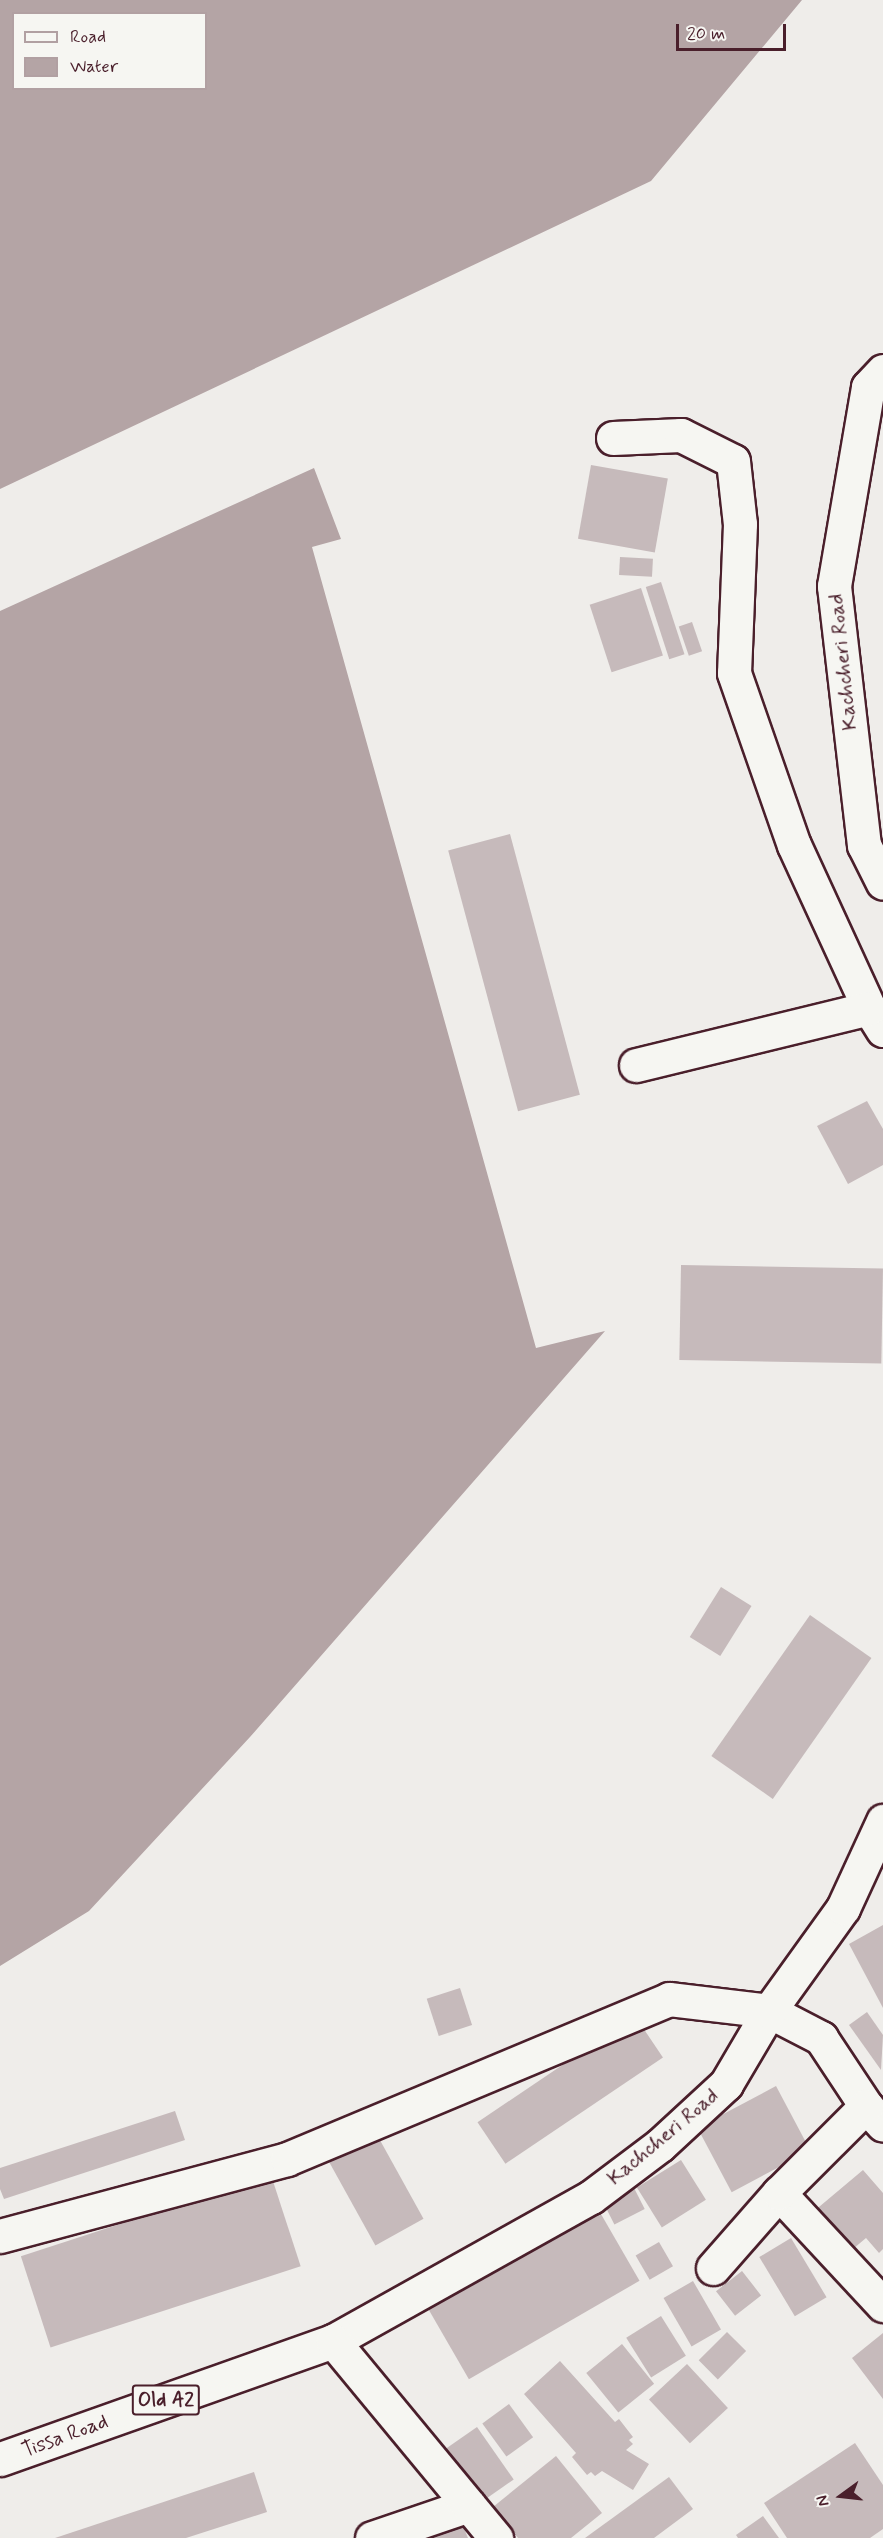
<!DOCTYPE html>
<html>
<head>
<meta charset="utf-8">
<style>
  body { margin:0 }
  #map { position:relative; width:883px; height:2538px; overflow:hidden; background:#efedea; font-family:Mynerve,sans-serif }
  div>[style] { position:absolute }
  .water>* { inset:0; background:#b4a4a5 }
  .building>* { inset:0; background:#c6babb; transform-origin:0 0 }
  .roads { filter:drop-shadow(2px 0 #4a1f2b) drop-shadow(-2px 0 #4a1f2b) drop-shadow(0 2px #4a1f2b) drop-shadow(0 -2px #4a1f2b) }
  .minor>* { height:33px; margin:-16.5px; padding:0 16.5px; transform-origin:16.5px; border-radius:16.5px; background:#f6f6f2 }
  .highway>* { height:33px; margin:-16.5px; padding:0 16.5px; transform-origin:16.5px; border-radius:16.5px; background:#f6f6f2 }
  span { translate:-50% -50%; white-space:nowrap; text-align:center; line-height:1.15; -webkit-text-stroke:4.5px #f6f6f2; paint-order:stroke }
  .shield-label span { padding:2px 4px; background:#f6f6f2; border:2px solid; border-radius:4px; -webkit-text-stroke-width:0 }
  .shield-label { font-size:20px; color:#4a1f2b; font-weight:700 }
  .street-label { font-size:21px; color:#4a1f2b }
  .legend { position:absolute; left:12px; top:12px; width:195px; height:78px; box-sizing:border-box; background:#f6f6f2; border:2px solid #b1a0a2; margin:0; padding:8px 10px; list-style:none; font-size:18px; color:#4a1f2b }
  .legend li { display:flex; align-items:center; gap:12px; height:30px }
  .legend b { width:30px; border:2px solid #b1a0a2 }
  .north { position:absolute; left:811px; top:2466px; width:60px; height:60px; -webkit-text-stroke:4px #f6f6f2; paint-order:stroke; rotate:255deg; font-size:16px; font-weight:700; line-height:24px; text-align:center; color:#4a1f2b }
  .north::after { content:''; display:block; margin:auto; width:21px; height:27px; background:#4a1f2b; clip-path:polygon(50% 0,100% 100%,50% 72%,0 100%) }
  .scale { position:absolute; left:676px; top:24px; width:110px; height:27px; box-sizing:border-box; border:3px solid #4a1f2b; border-top:0; padding-left:8px; font-size:18px; line-height:21px; white-space:nowrap; color:#4a1f2b; -webkit-text-stroke:4px #f6f6f2; paint-order:stroke }
</style>
</head>
<body>
<div id="map">
  <div class="water">
    <i style="clip-path:polygon(evenodd,0 0,802px 0,651px 181px,0 489px,0 0,14px 14px,206px 14px,206px 88px,14px 88px,14px 14px)"></i>
    <i style="clip-path:polygon(314px 468px,341px 539px,312px 547px,536px 1348px,605px 1331px,250px 1737px,89px 1911px,0 1966px,0 611px)"></i>
  </div>
  <div class="building">
    <i style="left:591px;top:465px;width:78px;height:75px;rotate:10deg"></i>
    <i style="left:620px;top:557px;width:33px;height:18px;rotate:3deg"></i>
    <i style="left:661px;top:582px;width:76px;height:16px;rotate:72deg"></i>
    <i style="left:641px;top:588px;width:71px;height:54px;rotate:72deg"></i>
    <i style="left:692px;top:622px;width:31px;height:14px;rotate:71deg"></i>
    <i style="left:510px;top:834px;width:270px;height:64px;rotate:75deg"></i>
    <i style="clip-path:polygon(867px 1101px,883px 1129px,883px 1165px,848px 1184px,817px 1126px)"></i>
    <i style="left:681px;top:1265px;width:202px;height:95px;rotate:1deg"></i>
    <i style="left:721px;top:1587px;width:36px;height:59px;rotate:32deg"></i>
    <i style="left:810px;top:1615px;width:75px;height:172px;rotate:35deg"></i>
    <i style="clip-path:polygon(883px 1925px,883px 2008px,849px 1944px)"></i>
    <i style="left:460px;top:1988px;width:39px;height:35px;rotate:72deg"></i>
    <i style="clip-path:polygon(867px 2012px,883px 2035px,881px 2070px,849px 2025px)"></i>
    <i style="left:635px;top:2016px;width:50px;height:190px;rotate:56deg"></i>
    <i style="left:776px;top:2086px;width:73px;height:89px;rotate:62deg"></i>
    <i style="clip-path:polygon(175px 2111px,185px 2140px,4px 2199px,0 2189px,0 2168px)"></i>
    <i style="left:376px;top:2133px;width:98px;height:55px;rotate:61deg"></i>
    <i style="left:681px;top:2160px;width:47px;height:52px;rotate:58deg"></i>
    <i style="clip-path:polygon(863px 2170px,883px 2193px,883px 2249px,879px 2253px,866px 2238px,847px 2254px,813px 2212px)"></i>
    <i style="left:271px;top:2175px;width:96px;height:263px;rotate:72deg"></i>
    <i style="left:632px;top:2184px;width:28px;height:34px;rotate:63deg"></i>
    <i style="left:594px;top:2202px;width:91px;height:197px;rotate:60deg"></i>
    <i style="left:791px;top:2238px;width:69px;height:37px;rotate:59deg"></i>
    <i style="left:659px;top:2242px;width:28px;height:27px;rotate:60deg"></i>
    <i style="left:742px;top:2271px;width:31px;height:33px;rotate:52deg"></i>
    <i style="left:693px;top:2281px;width:56px;height:34px;rotate:60deg"></i>
    <i style="left:661px;top:2316px;width:47px;height:41px;rotate:58deg"></i>
    <i style="left:727px;top:2332px;width:27px;height:40px;rotate:45deg"></i>
    <i style="clip-path:polygon(883px 2333px,883px 2399px,852px 2358px)"></i>
    <i style="left:622px;top:2344px;width:51px;height:46px;rotate:51deg"></i>
    <i style="clip-path:polygon(560px 2361px,615px 2422px,619px 2419px,633px 2437px,629px 2440px,633px 2444px,626px 2450px,649px 2464px,633px 2490px,602px 2471px,595px 2476px,591px 2472px,587px 2475px,572px 2457px,576px 2453px,524px 2394px)"></i>
    <i style="left:687px;top:2364px;width:60px;height:52px;rotate:47deg"></i>
    <i style="left:509px;top:2404px;width:41px;height:33px;rotate:54deg"></i>
    <i style="left:477px;top:2427px;width:64px;height:39px;rotate:55deg"></i>
    <i style="clip-path:polygon(855px 2443px,883px 2485px,883px 2529px,870px 2538px,787px 2538px,764px 2503px)"></i>
    <i style="clip-path:polygon(556px 2456px,602px 2513px,571px 2538px,518px 2538px,493px 2507px)"></i>
    <i style="clip-path:polygon(254px 2472px,267px 2512px,186px 2538px,55px 2538px)"></i>
    <i style="clip-path:polygon(669px 2477px,693px 2509px,654px 2538px,585px 2538px)"></i>
    <i style="clip-path:polygon(459px 2516px,468px 2538px,433px 2538px,429px 2528px)"></i>
    <i style="clip-path:polygon(763px 2516px,779px 2538px,738px 2538px,736px 2535px)"></i>
  </div>
  <div class="roads">
    <div class="minor">
      <i style="left:883px;top:371px;width:22px;rotate:133deg"></i>
      <i style="left:868px;top:387px;width:202px;rotate:99.7deg"></i>
      <i style="left:834px;top:586px;width:261px;rotate:83.4deg"></i>
      <i style="left:864px;top:845px;width:42px;rotate:63.4deg"></i>
      <i style="left:613px;top:438px;width:68px;rotate:-2.5deg"></i>
      <i style="left:681px;top:435px;width:58px;rotate:26.6deg"></i>
      <i style="left:733px;top:461px;width:63px;rotate:83.7deg"></i>
      <i style="left:740px;top:524px;width:149px;rotate:92.3deg"></i>
      <i style="left:734px;top:673px;width:182px;rotate:70.8deg"></i>
      <i style="left:794px;top:845px;width:179px;rotate:65.3deg"></i>
      <i style="left:869px;top:1008px;width:26px;rotate:58deg"></i>
      <i style="left:636px;top:1065px;width:240px;rotate:-13.7deg"></i>
      <i style="left:779px;top:2193px;width:153px;rotate:47.1deg"></i>
      <i style="left:0;top:2236px;width:297px;rotate:-15deg"></i>
      <i style="left:287px;top:2159px;width:414px;rotate:-22.7deg"></i>
      <i style="left:669px;top:1999px;width:101px;rotate:6.8deg"></i>
      <i style="left:769px;top:2011px;width:59px;rotate:27.4deg"></i>
      <i style="left:821px;top:2038px;width:82px;rotate:56.5deg"></i>
      <i style="left:866px;top:2106px;width:25px;rotate:48deg"></i>
      <i style="left:713px;top:2268px;width:100px;rotate:-48.7deg"></i>
      <i style="left:779px;top:2193px;width:123px;rotate:-45deg"></i>
      <i style="left:333px;top:2341px;width:295px;rotate:-29.2deg"></i>
      <i style="left:591px;top:2197px;width:86px;rotate:-37deg"></i>
      <i style="left:660px;top:2145px;width:90px;rotate:-42.7deg"></i>
      <i style="left:726px;top:2084px;width:85px;rotate:-59.5deg"></i>
      <i style="left:769px;top:2011px;width:127px;rotate:-54.3deg"></i>
      <i style="left:843px;top:1908px;width:96px;rotate:-65.3deg"></i>
      <i style="left:372px;top:2538px;width:102px;rotate:-18.8deg"></i>
    </div>
    <div class="highway">
      <i style="left:0;top:2459px;width:353px;rotate:-19.5deg"></i>
      <i style="left:333px;top:2341px;width:256px;rotate:50.4deg"></i>
    </div>
  </div>
  <div class="shield-label">
    <span style="left:166px;top:2400px">Old A2</span>
  </div>
  <div class="street-label">
    <span style="left:843px;top:662px;rotate:-96deg">Kachcheri Road</span>
    <span style="left:663px;top:2137px;rotate:-40deg">Kachcheri Road</span>
    <span style="left:65px;top:2436px;rotate:-20deg">Tissa Road</span>
  </div>
  <ul class="legend">
  <li><b style="height:8px;background:#f6f6f2"></b>Road</li>
  <li><b style="height:16px;background:#b4a4a5"></b>Water</li>
  </ul>
  <div class="north">N</div>
  <div class="scale">20 m</div>
</div>
</body>
</html>
